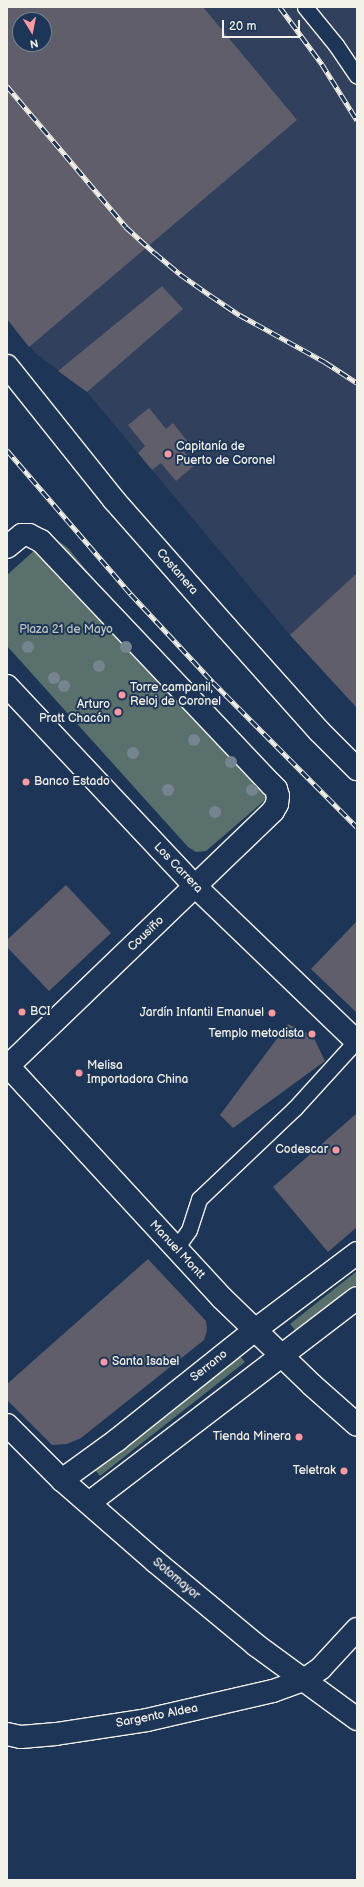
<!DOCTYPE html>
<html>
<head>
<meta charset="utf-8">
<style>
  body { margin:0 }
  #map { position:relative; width:364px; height:1887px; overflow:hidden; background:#1d3557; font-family:"Balsamiq Sans",sans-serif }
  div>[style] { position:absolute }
  .built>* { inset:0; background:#31415d }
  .green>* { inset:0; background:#5a706c }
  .building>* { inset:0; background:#605e6a }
  .roads { filter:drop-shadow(1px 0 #f4f1e8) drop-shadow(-1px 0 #f4f1e8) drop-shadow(0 1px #f4f1e8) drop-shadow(0 -1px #f4f1e8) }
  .service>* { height:15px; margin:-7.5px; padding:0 7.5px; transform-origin:7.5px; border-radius:7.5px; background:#1d3557 }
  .minor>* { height:22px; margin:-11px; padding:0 11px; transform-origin:11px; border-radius:11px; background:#1d3557 }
  .tertiary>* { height:22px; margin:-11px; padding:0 11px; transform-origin:11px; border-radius:11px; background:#1d3557 }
  .secondary>* { height:22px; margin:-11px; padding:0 11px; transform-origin:11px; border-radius:11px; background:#1d3557 }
  .primary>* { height:22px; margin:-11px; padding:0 11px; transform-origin:11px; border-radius:11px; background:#1d3557 }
  .rail>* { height:4.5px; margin-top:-2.25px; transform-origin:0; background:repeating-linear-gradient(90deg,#1d3557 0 9px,#f4f1e8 0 18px); box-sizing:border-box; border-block:1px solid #f4f1e8 }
  .trees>* { width:12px; height:12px; margin:-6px; border-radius:50%; background:#76848f }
  .dots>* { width:11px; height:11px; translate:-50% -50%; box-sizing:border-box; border:2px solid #1d3557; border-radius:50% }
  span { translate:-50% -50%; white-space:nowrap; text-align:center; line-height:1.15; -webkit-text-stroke:4px #1d3557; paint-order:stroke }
  .poi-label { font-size:12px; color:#f4f1e8 }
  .left { translate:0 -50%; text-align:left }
  .right { translate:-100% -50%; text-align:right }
  .street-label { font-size:12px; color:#f4f1e8 }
  .park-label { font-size:12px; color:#bec4bd }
  .frame { position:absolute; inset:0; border:8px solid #f4f1e8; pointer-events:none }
  .north { position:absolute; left:12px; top:12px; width:40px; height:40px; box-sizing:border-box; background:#1d3557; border:1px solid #738091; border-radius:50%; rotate:170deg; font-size:11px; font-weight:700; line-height:16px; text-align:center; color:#f4f1e8 }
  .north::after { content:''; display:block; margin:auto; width:14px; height:18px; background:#ff9aa2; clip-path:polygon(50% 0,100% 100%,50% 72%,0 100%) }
  .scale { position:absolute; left:222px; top:20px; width:78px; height:18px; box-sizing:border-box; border:2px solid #f4f1e8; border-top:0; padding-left:5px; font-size:12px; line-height:14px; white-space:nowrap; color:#f4f1e8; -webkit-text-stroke:3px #1d3557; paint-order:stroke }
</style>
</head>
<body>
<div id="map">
  <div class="built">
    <i style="clip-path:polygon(evenodd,7px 7px,357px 7px,357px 708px,290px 635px,87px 392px,35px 353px,7px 319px,7px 7px,20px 20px,44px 20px,44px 44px,20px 44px,20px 20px)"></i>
  </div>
  <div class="green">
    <i style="clip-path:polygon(54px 538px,68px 548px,262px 784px,266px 796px,264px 801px,206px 851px,196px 852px,188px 847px,7px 646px,7px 575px,46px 540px)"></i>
    <i style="clip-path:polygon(357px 1271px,357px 1284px,296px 1331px,290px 1324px)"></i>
    <i style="clip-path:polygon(239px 1355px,245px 1362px,100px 1476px,93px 1467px)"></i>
  </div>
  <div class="building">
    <i style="clip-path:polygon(evenodd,7px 7px,203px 7px,297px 120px,29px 347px,7px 319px,7px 7px,20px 20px,44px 20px,44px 44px,20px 44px,20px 20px)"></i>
    <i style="clip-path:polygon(162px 286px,183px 309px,87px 392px,58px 371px)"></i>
    <i style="clip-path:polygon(149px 408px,166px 429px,173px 423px,188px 442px,181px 448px,195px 465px,176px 481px,161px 463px,152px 470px,138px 453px,145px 446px,128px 425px)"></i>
    <i style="clip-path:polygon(357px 573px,357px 708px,290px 635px)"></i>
    <i style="clip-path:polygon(66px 885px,111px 933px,49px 991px,7px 947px,7px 940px)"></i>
    <i style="clip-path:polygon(357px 921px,357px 1013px,311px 969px)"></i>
    <i style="clip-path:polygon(288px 1024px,313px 1036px,325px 1061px,233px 1128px,220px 1115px)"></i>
    <i style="clip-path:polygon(357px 1113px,357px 1227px,328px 1252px,273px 1187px)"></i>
    <i style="clip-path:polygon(148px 1259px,206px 1321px,207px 1330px,204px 1340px,81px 1438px,67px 1444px,52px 1445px,7px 1400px,7px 1384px)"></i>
  </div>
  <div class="roads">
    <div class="service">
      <i style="left:305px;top:7px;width:49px;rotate:50.8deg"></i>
      <i style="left:336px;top:45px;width:37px;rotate:56deg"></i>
      <i style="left:176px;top:1248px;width:22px;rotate:-54deg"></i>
      <i style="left:189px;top:1230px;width:33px;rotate:-72deg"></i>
      <i style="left:199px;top:1199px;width:132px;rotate:-43.5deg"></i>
      <i style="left:295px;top:1108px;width:91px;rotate:-47.7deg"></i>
    </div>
    <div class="minor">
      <i style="left:7px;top:547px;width:19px;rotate:-39deg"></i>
      <i style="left:22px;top:535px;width:7px"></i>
      <i style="left:29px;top:535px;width:13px;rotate:27deg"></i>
      <i style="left:41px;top:541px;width:335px;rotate:46.6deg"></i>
      <i style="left:271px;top:784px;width:7px;rotate:45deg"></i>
      <i style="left:276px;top:789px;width:7px;rotate:74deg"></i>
      <i style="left:278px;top:796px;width:8px;rotate:97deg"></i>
      <i style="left:277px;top:804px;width:8px;rotate:120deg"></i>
      <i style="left:273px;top:811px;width:369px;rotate:136.1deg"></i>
      <i style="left:7px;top:1065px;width:317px;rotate:47.3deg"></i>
      <i style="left:222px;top:1298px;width:125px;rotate:44deg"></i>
      <i style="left:312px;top:1385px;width:60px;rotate:41.6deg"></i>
      <i style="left:7px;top:1734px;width:14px;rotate:12deg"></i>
      <i style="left:21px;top:1737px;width:35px;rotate:-5deg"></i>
      <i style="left:56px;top:1734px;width:92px;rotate:-8.7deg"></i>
      <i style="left:147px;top:1720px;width:129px;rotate:-13deg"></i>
      <i style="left:273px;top:1691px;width:33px;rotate:-20deg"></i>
      <i style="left:304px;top:1680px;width:21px;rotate:-35deg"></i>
      <i style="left:321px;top:1668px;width:53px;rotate:-47.3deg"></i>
    </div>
    <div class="tertiary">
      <i style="left:62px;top:1480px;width:68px;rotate:-36deg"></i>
      <i style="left:117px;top:1440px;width:176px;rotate:-38.6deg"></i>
      <i style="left:255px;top:1330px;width:128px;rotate:-37deg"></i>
      <i style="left:89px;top:1503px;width:337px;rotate:-37.4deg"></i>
    </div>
    <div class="secondary">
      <i style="left:7px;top:686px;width:274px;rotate:46.8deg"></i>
      <i style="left:195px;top:886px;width:225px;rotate:43.9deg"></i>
    </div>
    <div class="primary">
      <i style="left:7px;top:366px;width:171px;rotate:51.4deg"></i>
      <i style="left:114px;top:500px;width:169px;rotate:48.6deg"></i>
      <i style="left:226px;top:627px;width:140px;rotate:48.2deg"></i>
      <i style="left:319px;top:731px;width:54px;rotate:45deg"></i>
      <i style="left:7px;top:1425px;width:78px;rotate:45deg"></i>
      <i style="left:62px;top:1480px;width:125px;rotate:41.1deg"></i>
      <i style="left:156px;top:1562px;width:130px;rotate:39.7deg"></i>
      <i style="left:256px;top:1645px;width:125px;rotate:36.2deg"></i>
    </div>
  </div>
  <div class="rail">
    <i style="left:280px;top:7px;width:71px;rotate:53.6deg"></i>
    <i style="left:322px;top:64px;width:66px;rotate:58deg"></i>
    <i style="left:7px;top:86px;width:185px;rotate:49.8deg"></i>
    <i style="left:126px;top:227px;width:39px;rotate:42deg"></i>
    <i style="left:155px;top:253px;width:33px;rotate:40deg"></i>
    <i style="left:180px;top:274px;width:37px;rotate:35deg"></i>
    <i style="left:210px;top:295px;width:36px;rotate:34deg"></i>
    <i style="left:240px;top:315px;width:97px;rotate:28.9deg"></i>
    <i style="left:325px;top:362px;width:38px;rotate:33deg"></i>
    <i style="left:7px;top:450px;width:190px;rotate:49.3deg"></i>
    <i style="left:131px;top:594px;width:120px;rotate:47deg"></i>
    <i style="left:213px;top:682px;width:204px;rotate:45.2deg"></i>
  </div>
  <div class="trees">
    <i style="left:28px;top:647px"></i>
    <i style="left:126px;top:647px"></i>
    <i style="left:99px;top:666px"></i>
    <i style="left:54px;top:678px"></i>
    <i style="left:64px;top:686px"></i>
    <i style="left:194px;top:740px"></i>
    <i style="left:133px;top:753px"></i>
    <i style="left:231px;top:762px"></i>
    <i style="left:168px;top:790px"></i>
    <i style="left:252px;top:790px"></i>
    <i style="left:215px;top:812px"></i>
  </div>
  <div class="dots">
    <i style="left:168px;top:454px;background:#ff9aa2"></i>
    <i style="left:122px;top:695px;background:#ff9aa2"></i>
    <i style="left:118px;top:712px;background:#ff9aa2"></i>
    <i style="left:26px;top:782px;background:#ff9aa2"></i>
    <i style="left:22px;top:1012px;background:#ff9aa2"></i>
    <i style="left:272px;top:1013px;background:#ff9aa2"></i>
    <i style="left:312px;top:1034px;background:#ff9aa2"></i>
    <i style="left:79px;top:1073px;background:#ff9aa2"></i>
    <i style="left:336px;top:1150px;background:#ff9aa2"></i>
    <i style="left:104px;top:1362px;background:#ff9aa2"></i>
    <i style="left:299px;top:1437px;background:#ff9aa2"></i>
    <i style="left:344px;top:1471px;background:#ff9aa2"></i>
  </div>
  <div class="poi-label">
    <span class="left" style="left:176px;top:454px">Capitanía de<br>Puerto de Coronel</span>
    <span class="left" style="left:130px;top:695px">Torre campanil,<br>Reloj de Coronel</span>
    <span class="right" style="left:110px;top:712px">Arturo<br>Pratt Chacón</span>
    <span class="left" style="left:34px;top:782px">Banco Estado</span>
    <span class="left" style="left:30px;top:1012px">BCI</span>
    <span class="right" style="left:264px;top:1013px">Jardín Infantil Emanuel</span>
    <span class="right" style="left:304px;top:1034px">Templo metodista</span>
    <span class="left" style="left:87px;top:1073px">Melisa<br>Importadora China</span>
    <span class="right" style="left:328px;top:1150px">Codescar</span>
    <span class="left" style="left:112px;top:1362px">Santa Isabel</span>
    <span class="right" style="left:291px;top:1437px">Tienda Minera</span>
    <span class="right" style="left:336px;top:1471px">Teletrak</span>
  </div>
  <div class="street-label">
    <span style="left:177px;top:572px;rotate:49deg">Costanera</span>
    <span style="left:178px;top:868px;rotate:46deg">Los Carrera</span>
    <span style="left:146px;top:934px;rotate:-44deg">Cousiño</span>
    <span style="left:177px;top:1250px;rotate:47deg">Manuel Montt</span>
    <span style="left:209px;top:1366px;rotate:-38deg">Serrano</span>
    <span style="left:176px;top:1579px;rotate:40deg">Sotomayor</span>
    <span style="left:157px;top:1716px;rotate:-11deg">Sargento Aldea</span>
  </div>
  <div class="park-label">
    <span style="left:66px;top:630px">Plaza 21 de Mayo</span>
  </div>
  <div class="frame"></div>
  <div class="north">N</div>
  <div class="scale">20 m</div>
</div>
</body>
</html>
